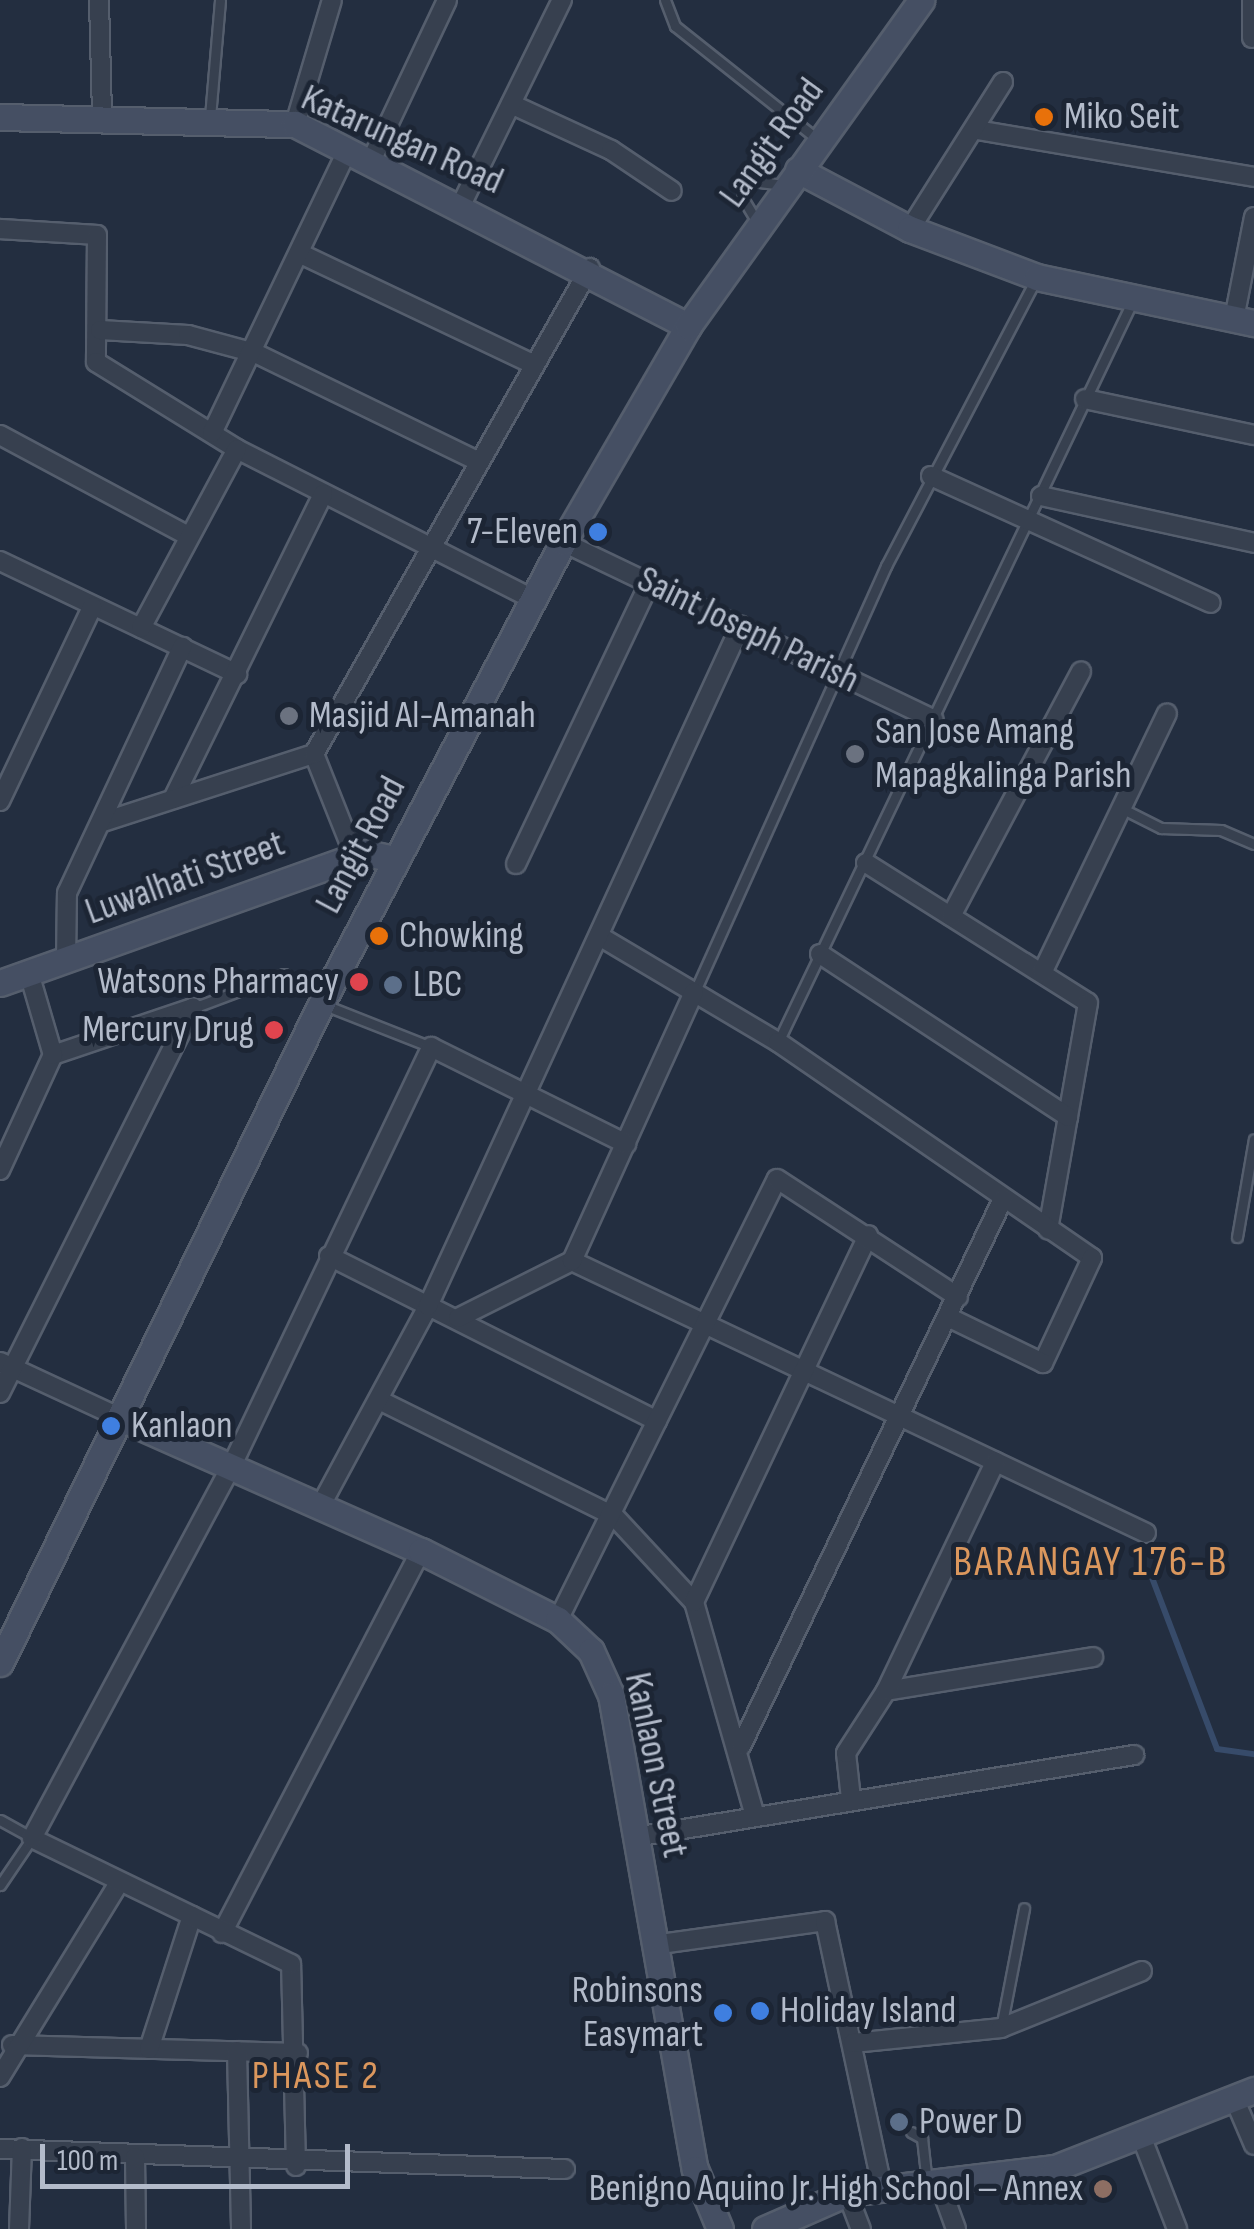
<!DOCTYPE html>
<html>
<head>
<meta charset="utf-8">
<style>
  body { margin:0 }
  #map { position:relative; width:1254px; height:2229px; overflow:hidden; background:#232e40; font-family:"Sofia Sans Condensed",sans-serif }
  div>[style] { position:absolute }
  .stream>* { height:6px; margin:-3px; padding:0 3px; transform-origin:3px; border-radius:3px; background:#374b6a }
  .roads { filter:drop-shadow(2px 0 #555e6d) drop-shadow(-2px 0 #555e6d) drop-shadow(0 2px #555e6d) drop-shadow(0 -2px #555e6d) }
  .lane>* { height:9px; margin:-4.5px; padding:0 4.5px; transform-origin:4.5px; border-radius:4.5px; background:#37404f }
  .street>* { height:18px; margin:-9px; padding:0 9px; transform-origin:9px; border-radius:9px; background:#37404f }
  .secondary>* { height:25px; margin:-12.5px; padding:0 12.5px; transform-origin:12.5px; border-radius:12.5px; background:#454f63 }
  .dots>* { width:28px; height:28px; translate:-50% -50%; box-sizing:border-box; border:5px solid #1c2534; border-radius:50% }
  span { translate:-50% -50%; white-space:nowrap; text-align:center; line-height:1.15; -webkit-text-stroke:10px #1c2534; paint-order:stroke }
  .poi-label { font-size:38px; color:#b3bbca }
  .left { translate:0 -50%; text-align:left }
  .right { translate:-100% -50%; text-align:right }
  .street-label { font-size:38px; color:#b3bbca }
  .neighbourhood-label { font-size:40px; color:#db975d; letter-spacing:2.5px }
  .quarter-label { font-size:42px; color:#db975d; letter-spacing:2.5px }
  .scale { position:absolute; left:40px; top:2144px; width:310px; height:45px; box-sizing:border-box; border:5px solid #b3bbca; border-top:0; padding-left:12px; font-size:30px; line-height:35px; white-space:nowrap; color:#b3bbca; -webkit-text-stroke:8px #1c2534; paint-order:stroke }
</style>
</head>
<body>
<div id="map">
  <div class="stream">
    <i style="left:1151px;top:1575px;width:186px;rotate:69.2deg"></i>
    <i style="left:1217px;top:1749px;width:37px;rotate:8deg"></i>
  </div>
  <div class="roads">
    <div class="lane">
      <i style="left:665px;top:0;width:28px;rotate:69deg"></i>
      <i style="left:675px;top:26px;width:180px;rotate:38.5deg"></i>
      <i style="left:210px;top:117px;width:117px;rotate:-85.1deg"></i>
      <i style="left:751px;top:181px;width:33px;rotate:7deg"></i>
      <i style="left:742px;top:197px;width:29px;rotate:59deg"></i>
      <i style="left:1121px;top:808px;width:45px;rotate:26.6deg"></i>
      <i style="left:1161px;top:828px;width:60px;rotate:1.9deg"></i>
      <i style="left:1221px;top:830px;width:36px;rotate:23deg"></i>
      <i style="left:695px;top:991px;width:466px;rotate:-65.8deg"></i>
      <i style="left:886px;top:566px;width:324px;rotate:-62.4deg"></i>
      <i style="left:322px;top:1004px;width:117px;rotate:21.5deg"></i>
      <i style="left:193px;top:1008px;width:97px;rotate:-20.5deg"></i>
      <i style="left:284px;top:974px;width:46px;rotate:26deg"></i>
      <i style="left:778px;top:1042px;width:823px;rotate:-64.43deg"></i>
      <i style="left:1237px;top:1237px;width:99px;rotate:-80.2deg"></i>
      <i style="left:0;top:1820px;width:37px;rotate:29deg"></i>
      <i style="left:32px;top:1838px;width:57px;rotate:124.2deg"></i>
      <i style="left:1001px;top:2028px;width:122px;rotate:-79.1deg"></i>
      <i style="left:911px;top:2132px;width:13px;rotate:29deg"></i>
      <i style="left:922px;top:2138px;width:45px;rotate:83.7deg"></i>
    </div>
    <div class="street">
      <i style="left:99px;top:0;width:116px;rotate:88.5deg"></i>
      <i style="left:1252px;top:38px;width:38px;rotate:-90deg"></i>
      <i style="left:511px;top:104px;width:110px;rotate:24.7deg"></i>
      <i style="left:611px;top:150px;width:73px;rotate:33.9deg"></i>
      <i style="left:295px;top:124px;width:129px;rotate:-73.4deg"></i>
      <i style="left:977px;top:130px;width:281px;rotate:9.6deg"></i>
      <i style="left:371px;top:161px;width:178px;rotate:-64.7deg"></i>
      <i style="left:461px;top:205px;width:229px;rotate:-63.8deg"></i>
      <i style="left:0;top:229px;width:97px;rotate:3.5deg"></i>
      <i style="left:97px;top:235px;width:127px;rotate:90.5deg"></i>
      <i style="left:96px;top:362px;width:166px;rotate:31.7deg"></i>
      <i style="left:237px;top:449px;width:330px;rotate:26.9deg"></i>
      <i style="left:910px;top:229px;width:174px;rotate:-57.7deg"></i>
      <i style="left:301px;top:254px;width:255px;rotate:25.4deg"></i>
      <i style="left:1234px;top:319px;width:104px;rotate:-78.9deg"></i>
      <i style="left:100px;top:330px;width:88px;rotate:3.3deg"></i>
      <i style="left:188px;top:335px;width:69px;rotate:15deg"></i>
      <i style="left:255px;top:353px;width:245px;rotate:25.9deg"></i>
      <i style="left:1085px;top:399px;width:173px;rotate:12deg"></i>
      <i style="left:212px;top:433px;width:315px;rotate:-64.4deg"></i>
      <i style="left:0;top:435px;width:213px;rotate:28.2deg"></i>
      <i style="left:931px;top:476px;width:307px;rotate:24.4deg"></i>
      <i style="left:1041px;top:496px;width:218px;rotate:12.4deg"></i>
      <i style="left:563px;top:542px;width:411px;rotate:25.6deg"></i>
      <i style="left:0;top:561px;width:263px;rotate:25.5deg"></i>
      <i style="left:141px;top:628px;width:203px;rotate:-61.8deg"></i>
      <i style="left:314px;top:754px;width:111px;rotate:68.3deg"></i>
      <i style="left:173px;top:799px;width:340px;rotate:-63.8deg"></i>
      <i style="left:0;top:801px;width:215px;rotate:-64.6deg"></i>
      <i style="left:103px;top:822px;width:222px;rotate:-17.9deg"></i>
      <i style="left:314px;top:754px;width:559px;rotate:-60.41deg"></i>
      <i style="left:866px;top:863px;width:262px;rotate:32.2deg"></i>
      <i style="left:1088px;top:1003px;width:230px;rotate:100deg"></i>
      <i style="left:516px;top:864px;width:312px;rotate:-64.6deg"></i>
      <i style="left:951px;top:916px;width:277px;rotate:-62deg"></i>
      <i style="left:601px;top:937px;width:206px;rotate:30.7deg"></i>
      <i style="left:778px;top:1042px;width:381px;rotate:34.5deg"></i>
      <i style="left:1092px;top:1258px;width:116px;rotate:115deg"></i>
      <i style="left:1043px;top:1363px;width:106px;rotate:-154.2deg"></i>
      <i style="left:820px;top:954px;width:297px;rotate:33.3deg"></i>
      <i style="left:66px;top:961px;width:68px;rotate:-89.2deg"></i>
      <i style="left:67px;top:893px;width:272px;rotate:-64.9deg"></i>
      <i style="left:1042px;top:973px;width:288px;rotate:-64.3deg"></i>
      <i style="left:53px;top:1055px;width:148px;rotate:-18.6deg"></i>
      <i style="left:0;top:1170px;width:127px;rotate:-65.3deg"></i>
      <i style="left:53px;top:1055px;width:85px;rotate:-106.3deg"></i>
      <i style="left:329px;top:1256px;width:367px;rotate:26.7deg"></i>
      <i style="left:572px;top:1261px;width:635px;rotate:25.35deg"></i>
      <i style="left:458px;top:1318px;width:127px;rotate:-26.6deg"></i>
      <i style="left:572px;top:1261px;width:295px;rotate:-65.6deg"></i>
      <i style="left:0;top:1362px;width:138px;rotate:24.9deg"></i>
      <i style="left:0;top:1393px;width:431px;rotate:-63.4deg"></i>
      <i style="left:381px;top:1401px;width:260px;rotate:26.3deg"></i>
      <i style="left:614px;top:1516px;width:117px;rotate:47.1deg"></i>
      <i style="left:694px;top:1602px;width:223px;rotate:74.1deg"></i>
      <i style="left:321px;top:1505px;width:226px;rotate:-61.7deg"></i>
      <i style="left:428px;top:1306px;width:749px;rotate:-65.32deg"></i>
      <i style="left:694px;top:1602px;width:406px;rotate:-64.6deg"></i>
      <i style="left:558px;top:1620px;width:492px;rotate:-63.6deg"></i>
      <i style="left:777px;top:1179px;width:216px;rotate:33.1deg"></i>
      <i style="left:886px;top:1691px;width:210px;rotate:-9.3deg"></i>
      <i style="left:741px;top:1746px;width:607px;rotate:-64.41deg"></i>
      <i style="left:851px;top:1799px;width:46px;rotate:-96.2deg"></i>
      <i style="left:846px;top:1753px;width:74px;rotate:-57.2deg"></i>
      <i style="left:886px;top:1691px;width:254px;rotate:-64.5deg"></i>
      <i style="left:635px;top:1837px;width:506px;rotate:-9.33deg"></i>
      <i style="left:222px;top:1933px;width:431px;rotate:-62.5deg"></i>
      <i style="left:653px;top:1945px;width:174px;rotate:-7.9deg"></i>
      <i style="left:825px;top:1921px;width:273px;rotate:77.9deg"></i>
      <i style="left:853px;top:2043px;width:149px;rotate:-5.8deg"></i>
      <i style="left:1001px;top:2028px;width:152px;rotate:-22deg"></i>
      <i style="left:12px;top:2045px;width:286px;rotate:1.6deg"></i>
      <i style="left:149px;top:2049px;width:140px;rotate:-72.1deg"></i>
      <i style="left:237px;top:2051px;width:178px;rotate:88.7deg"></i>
      <i style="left:0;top:2077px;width:228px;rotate:-58.5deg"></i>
      <i style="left:1234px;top:2098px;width:51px;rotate:66.9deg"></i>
      <i style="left:1141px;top:2136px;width:100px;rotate:68.8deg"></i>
      <i style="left:0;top:2149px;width:565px;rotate:2.03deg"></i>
      <i style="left:135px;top:2157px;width:72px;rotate:89.2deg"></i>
      <i style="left:296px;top:2166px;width:202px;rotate:-91.4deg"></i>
      <i style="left:291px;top:1964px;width:288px;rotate:-154.1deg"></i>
      <i style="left:32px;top:1838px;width:425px;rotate:-61.8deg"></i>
      <i style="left:233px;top:1463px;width:461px;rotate:-64.5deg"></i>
      <i style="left:431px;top:1047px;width:218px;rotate:26.4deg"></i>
      <i style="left:940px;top:2185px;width:47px;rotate:70deg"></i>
      <i style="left:847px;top:2193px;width:39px;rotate:69deg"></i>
      <i style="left:19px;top:2229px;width:81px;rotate:-87.9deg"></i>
    </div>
    <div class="secondary">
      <i style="left:0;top:117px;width:295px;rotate:1.4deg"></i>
      <i style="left:295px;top:124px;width:442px;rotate:27.2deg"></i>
      <i style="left:798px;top:170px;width:127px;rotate:27.8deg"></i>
      <i style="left:910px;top:229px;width:136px;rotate:20.7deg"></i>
      <i style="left:1037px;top:277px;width:222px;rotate:12deg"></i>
      <i style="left:0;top:983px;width:388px;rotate:-19.6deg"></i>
      <i style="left:366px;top:853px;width:30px;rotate:12deg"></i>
      <i style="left:125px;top:1420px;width:324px;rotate:23.9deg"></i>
      <i style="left:421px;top:1551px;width:153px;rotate:26.7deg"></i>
      <i style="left:558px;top:1620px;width:45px;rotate:43.2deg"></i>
      <i style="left:591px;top:1651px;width:48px;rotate:65.6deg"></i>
      <i style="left:611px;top:1695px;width:481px;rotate:80deg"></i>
      <i style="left:695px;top:2169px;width:65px;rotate:67.4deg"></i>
      <i style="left:0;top:1663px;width:744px;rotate:-64.02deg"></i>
      <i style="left:326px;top:994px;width:510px;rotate:-62.33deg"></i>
      <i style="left:563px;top:542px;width:250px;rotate:-59.9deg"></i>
      <i style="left:688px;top:326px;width:401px;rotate:-54.4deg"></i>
      <i style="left:765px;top:2229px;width:90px;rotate:-23.7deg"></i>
      <i style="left:847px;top:2193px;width:209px;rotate:-6.9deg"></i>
      <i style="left:1055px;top:2168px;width:214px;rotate:-21.4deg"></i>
    </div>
  </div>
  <div class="dots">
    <i style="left:1044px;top:117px;background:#e8710a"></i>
    <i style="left:598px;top:532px;background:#3f7fe0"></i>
    <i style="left:289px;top:716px;background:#6b7280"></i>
    <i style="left:855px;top:754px;background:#6b7280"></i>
    <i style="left:379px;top:936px;background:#e8710a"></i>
    <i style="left:359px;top:982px;background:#e0444e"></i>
    <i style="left:393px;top:985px;background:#5c6f8a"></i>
    <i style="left:274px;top:1030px;background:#e0444e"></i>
    <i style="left:111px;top:1426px;background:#3f7fe0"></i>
    <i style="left:760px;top:2011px;background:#3f7fe0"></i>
    <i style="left:723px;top:2013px;background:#3f7fe0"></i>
    <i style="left:899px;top:2122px;background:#5c6f8a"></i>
    <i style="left:1103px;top:2189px;background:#8d6e63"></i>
  </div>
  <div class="poi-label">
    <span class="left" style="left:1064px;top:117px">Miko Seit</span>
    <span class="right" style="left:578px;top:532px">7-Eleven</span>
    <span class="left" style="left:309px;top:716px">Masjid Al-Amanah</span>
    <span class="left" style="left:875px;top:754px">San Jose Amang<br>Mapagkalinga Parish</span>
    <span class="left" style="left:399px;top:936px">Chowking</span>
    <span class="right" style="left:339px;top:982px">Watsons Pharmacy</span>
    <span class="left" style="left:413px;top:985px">LBC</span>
    <span class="right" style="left:254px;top:1030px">Mercury Drug</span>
    <span class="left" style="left:131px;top:1426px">Kanlaon</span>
    <span class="right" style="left:703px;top:2013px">Robinsons<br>Easymart</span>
    <span class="left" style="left:780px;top:2011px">Holiday Island</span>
    <span class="left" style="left:919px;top:2122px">Power D</span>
    <span class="right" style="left:1083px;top:2189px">Benigno Aquino Jr. High School – Annex</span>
  </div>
  <div class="street-label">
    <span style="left:402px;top:140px;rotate:24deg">Katarungan Road</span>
    <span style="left:772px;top:143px;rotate:-54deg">Langit Road</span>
    <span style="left:748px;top:630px;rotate:26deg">Saint Joseph Parish</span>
    <span style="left:361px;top:845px;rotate:-62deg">Langit Road</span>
    <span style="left:185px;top:878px;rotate:-20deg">Luwalhati Street</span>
    <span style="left:656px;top:1765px;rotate:78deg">Kanlaon Street</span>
  </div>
  <div class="neighbourhood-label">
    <span style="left:316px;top:2076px">PHASE 2</span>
  </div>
  <div class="quarter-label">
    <span style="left:1091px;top:1563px">BARANGAY 176-B</span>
  </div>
  <div class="scale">100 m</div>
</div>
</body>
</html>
